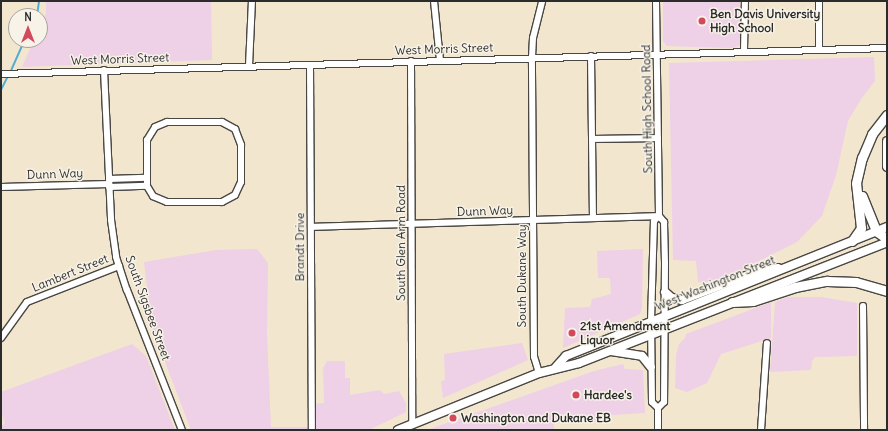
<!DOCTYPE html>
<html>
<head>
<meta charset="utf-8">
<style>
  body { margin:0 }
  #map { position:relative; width:888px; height:431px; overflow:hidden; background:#f3e6ce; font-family:Delius,sans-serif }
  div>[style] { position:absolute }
  .built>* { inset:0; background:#eed0e7 }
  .stream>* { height:1.5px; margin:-0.75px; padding:0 0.75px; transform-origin:0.75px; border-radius:0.75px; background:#55abd2 }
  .roads { filter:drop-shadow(1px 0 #494743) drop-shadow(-1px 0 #494743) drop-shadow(0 1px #494743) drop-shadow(0 -1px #494743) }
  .minor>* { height:6px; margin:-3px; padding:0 3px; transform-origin:3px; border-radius:3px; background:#fff }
  .major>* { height:8px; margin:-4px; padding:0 4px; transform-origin:4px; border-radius:4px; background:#fff }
  .highway>* { height:9px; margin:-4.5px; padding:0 4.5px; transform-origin:4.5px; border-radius:4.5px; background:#fff }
  .dots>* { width:11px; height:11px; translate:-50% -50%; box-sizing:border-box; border:2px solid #f7f3e8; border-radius:50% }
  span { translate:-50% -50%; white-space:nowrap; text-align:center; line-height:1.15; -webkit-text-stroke:3px #f7f3e8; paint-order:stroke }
  .poi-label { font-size:12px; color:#2b2b2b; font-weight:700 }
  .left { translate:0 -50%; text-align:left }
  .street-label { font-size:12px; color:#2b2b2b }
  .frame { position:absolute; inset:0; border:2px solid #2b2b2b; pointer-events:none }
  .north { position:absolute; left:8px; top:8px; width:40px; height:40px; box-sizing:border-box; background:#f7f3e8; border:1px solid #a5a39c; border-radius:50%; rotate:0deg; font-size:11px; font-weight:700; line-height:16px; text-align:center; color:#2b2b2b }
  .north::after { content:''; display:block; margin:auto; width:14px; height:18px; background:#d1495b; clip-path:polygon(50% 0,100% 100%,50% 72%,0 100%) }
</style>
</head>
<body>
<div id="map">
  <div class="built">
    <i style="clip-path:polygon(46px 1px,211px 1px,212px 60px,22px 67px,34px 40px,40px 40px,40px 27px,46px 13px)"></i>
    <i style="clip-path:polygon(663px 1px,740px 1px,741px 45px,732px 48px,667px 46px,663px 41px)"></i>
    <i style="clip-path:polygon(874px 57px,875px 81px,861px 99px,848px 121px,836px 175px,822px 216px,797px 242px,715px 283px,698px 282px,696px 261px,673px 260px,669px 63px)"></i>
    <i style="clip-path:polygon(257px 249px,268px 263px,267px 334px,271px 427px,310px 427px,310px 430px,191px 430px,152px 328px,144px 262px,216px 250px)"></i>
    <i style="clip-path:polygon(643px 249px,642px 308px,640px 314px,563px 348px,565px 308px,590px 307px,592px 299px,611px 294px,610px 278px,598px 278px,597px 251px)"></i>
    <i style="clip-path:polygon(789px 297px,821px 297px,857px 303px,857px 356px,815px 357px,812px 361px,811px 370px,770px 372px,775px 302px)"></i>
    <i style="clip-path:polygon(771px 302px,771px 338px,721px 354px,707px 383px,687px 392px,675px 388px,676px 355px,679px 344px,685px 338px,686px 334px)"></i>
    <i style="clip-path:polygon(522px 343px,528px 360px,443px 398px,441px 381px,445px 380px,444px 354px)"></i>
    <i style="clip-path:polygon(132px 344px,146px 356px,175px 430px,1px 430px,1px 426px,5px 424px,1px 411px,1px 392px)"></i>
    <i style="clip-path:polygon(327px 361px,345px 361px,345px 378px,350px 378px,350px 395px,380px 390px,384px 394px,399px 391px,406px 403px,406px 412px,369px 430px,315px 430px,313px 404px,324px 403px,323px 368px)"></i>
    <i style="clip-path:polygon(623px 364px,625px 369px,643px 370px,645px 413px,597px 416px,597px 422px,554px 423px,554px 430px,427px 430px,594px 371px)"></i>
  </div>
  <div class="stream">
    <i style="left:37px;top:16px;width:15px;rotate:-82deg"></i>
    <i style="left:10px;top:73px;width:36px;rotate:-66deg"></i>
    <i style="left:1px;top:90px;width:16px;rotate:-63deg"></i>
  </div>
  <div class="roads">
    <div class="minor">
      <i style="left:434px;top:1px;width:59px;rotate:84.2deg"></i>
      <i style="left:656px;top:1px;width:215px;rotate:89.2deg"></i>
      <i style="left:659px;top:216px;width:8px;rotate:50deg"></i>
      <i style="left:664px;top:222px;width:41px;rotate:88.6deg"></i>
      <i style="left:665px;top:263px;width:139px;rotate:90.4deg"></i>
      <i style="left:664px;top:402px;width:8px;rotate:135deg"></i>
      <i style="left:819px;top:1px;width:49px;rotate:90deg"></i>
      <i style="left:744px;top:51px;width:50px;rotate:-88.9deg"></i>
      <i style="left:591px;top:56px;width:162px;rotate:89.3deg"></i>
      <i style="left:411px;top:61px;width:363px;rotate:89.8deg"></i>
      <i style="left:310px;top:65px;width:365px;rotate:89.7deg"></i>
      <i style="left:249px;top:66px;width:65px;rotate:-87.4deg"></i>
      <i style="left:104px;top:70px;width:150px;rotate:87.3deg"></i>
      <i style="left:111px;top:220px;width:37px;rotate:82deg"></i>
      <i style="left:116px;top:257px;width:35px;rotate:72deg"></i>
      <i style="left:127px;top:290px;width:150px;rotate:68.6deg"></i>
      <i style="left:1px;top:74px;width:886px;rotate:-1.68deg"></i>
      <i style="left:167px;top:122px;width:55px"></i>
      <i style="left:222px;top:122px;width:15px;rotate:28deg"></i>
      <i style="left:235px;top:129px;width:17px;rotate:69deg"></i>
      <i style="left:241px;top:145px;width:37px;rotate:90deg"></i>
      <i style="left:241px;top:182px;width:14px;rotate:115deg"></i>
      <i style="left:235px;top:195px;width:15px;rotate:152deg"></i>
      <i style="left:222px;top:202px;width:55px;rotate:180deg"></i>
      <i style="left:167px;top:202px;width:15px;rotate:-157deg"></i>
      <i style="left:153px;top:196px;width:12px;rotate:-121deg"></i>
      <i style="left:147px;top:186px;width:46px;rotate:-90deg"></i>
      <i style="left:147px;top:140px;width:15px;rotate:-58deg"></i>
      <i style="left:155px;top:127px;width:13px;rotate:-23deg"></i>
      <i style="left:594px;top:139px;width:64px;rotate:-0.9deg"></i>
      <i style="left:109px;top:179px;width:38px;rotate:-2deg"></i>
      <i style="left:1px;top:187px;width:108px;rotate:-1.6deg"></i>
      <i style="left:109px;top:187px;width:38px;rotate:-2deg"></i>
      <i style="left:311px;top:227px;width:348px;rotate:-1.8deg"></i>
      <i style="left:863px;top:306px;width:124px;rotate:89.5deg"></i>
      <i style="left:1px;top:338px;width:44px;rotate:-54.2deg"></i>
      <i style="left:27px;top:302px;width:99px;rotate:-21.4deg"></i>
      <i style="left:539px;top:373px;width:17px;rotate:-107deg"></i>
      <i style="left:534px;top:357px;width:300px;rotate:-90.4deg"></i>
      <i style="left:532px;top:57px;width:19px;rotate:-87deg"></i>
      <i style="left:533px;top:38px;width:38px;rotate:-76deg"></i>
      <i style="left:658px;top:430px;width:22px;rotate:-90deg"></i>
      <i style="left:658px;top:408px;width:8px;rotate:-135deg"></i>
      <i style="left:652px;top:402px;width:81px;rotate:-90.7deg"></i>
      <i style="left:651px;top:321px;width:100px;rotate:-88.3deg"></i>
      <i style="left:654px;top:221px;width:7px;rotate:-45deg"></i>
      <i style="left:761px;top:430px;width:87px;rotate:-86.1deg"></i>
    </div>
    <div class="major">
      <i style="left:665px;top:292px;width:9px;rotate:41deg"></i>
      <i style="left:672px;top:298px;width:10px;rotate:11deg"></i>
      <i style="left:682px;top:300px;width:85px;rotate:-20.6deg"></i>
      <i style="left:762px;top:270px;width:16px;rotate:-7deg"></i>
      <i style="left:611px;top:351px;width:31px;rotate:9deg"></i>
      <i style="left:642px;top:356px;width:14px;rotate:51deg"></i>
      <i style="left:556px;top:367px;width:15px;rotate:-48deg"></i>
      <i style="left:566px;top:356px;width:346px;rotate:-21.9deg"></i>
      <i style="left:398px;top:430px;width:152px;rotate:-22deg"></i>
      <i style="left:539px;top:373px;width:41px;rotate:-14deg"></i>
      <i style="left:579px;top:363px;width:331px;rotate:-21.4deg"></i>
    </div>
    <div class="highway">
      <i style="left:887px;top:141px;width:25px;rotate:90deg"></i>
      <i style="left:862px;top:196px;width:38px;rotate:68deg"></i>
      <i style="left:876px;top:231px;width:14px;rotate:36deg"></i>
      <i style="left:852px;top:241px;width:16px;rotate:-55deg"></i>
      <i style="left:861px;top:228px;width:45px;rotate:-96.3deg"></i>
      <i style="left:856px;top:183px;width:26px;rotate:-77deg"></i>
      <i style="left:862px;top:158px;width:26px;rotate:-67deg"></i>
      <i style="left:872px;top:134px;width:24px;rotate:-52deg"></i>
      <i style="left:732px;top:302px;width:21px;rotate:-3deg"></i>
      <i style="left:753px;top:301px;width:44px;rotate:-18.4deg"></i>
      <i style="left:795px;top:287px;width:33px;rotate:-11deg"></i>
      <i style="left:827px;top:281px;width:29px;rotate:2deg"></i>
      <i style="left:856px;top:282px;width:32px;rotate:16deg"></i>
    </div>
  </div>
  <div class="dots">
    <i style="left:702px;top:21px;background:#d1495b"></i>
    <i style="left:572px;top:333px;background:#d1495b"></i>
    <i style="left:576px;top:395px;background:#d1495b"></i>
    <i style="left:453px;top:418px;background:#d1495b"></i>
  </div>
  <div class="poi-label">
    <span class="left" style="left:710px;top:21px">Ben Davis University<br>High School</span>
    <span class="left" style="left:580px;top:333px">21st Amendment<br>Liquor</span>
    <span class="left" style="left:584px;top:395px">Hardee's</span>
    <span class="left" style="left:461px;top:418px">Washington and Dukane EB</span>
  </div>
  <div class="street-label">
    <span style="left:444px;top:49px;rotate:-2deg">West Morris Street</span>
    <span style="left:120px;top:59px;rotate:-2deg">West Morris Street</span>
    <span style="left:647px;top:109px;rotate:-91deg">South High School Road</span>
    <span style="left:55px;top:174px;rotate:-2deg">Dunn Way</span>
    <span style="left:485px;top:211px;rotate:-2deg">Dunn Way</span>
    <span style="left:401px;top:243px;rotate:-90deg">South Glen Arm Road</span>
    <span style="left:300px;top:247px;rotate:-90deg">Brandt Drive</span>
    <span style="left:70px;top:273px;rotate:-22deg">Lambert Street</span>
    <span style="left:522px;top:276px;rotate:-90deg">South Dukane Way</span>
    <span style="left:715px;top:283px;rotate:-22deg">West Washington Street</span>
    <span style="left:148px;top:308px;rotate:70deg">South Sigsbee Street</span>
  </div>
  <div class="frame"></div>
  <div class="north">N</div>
</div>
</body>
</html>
